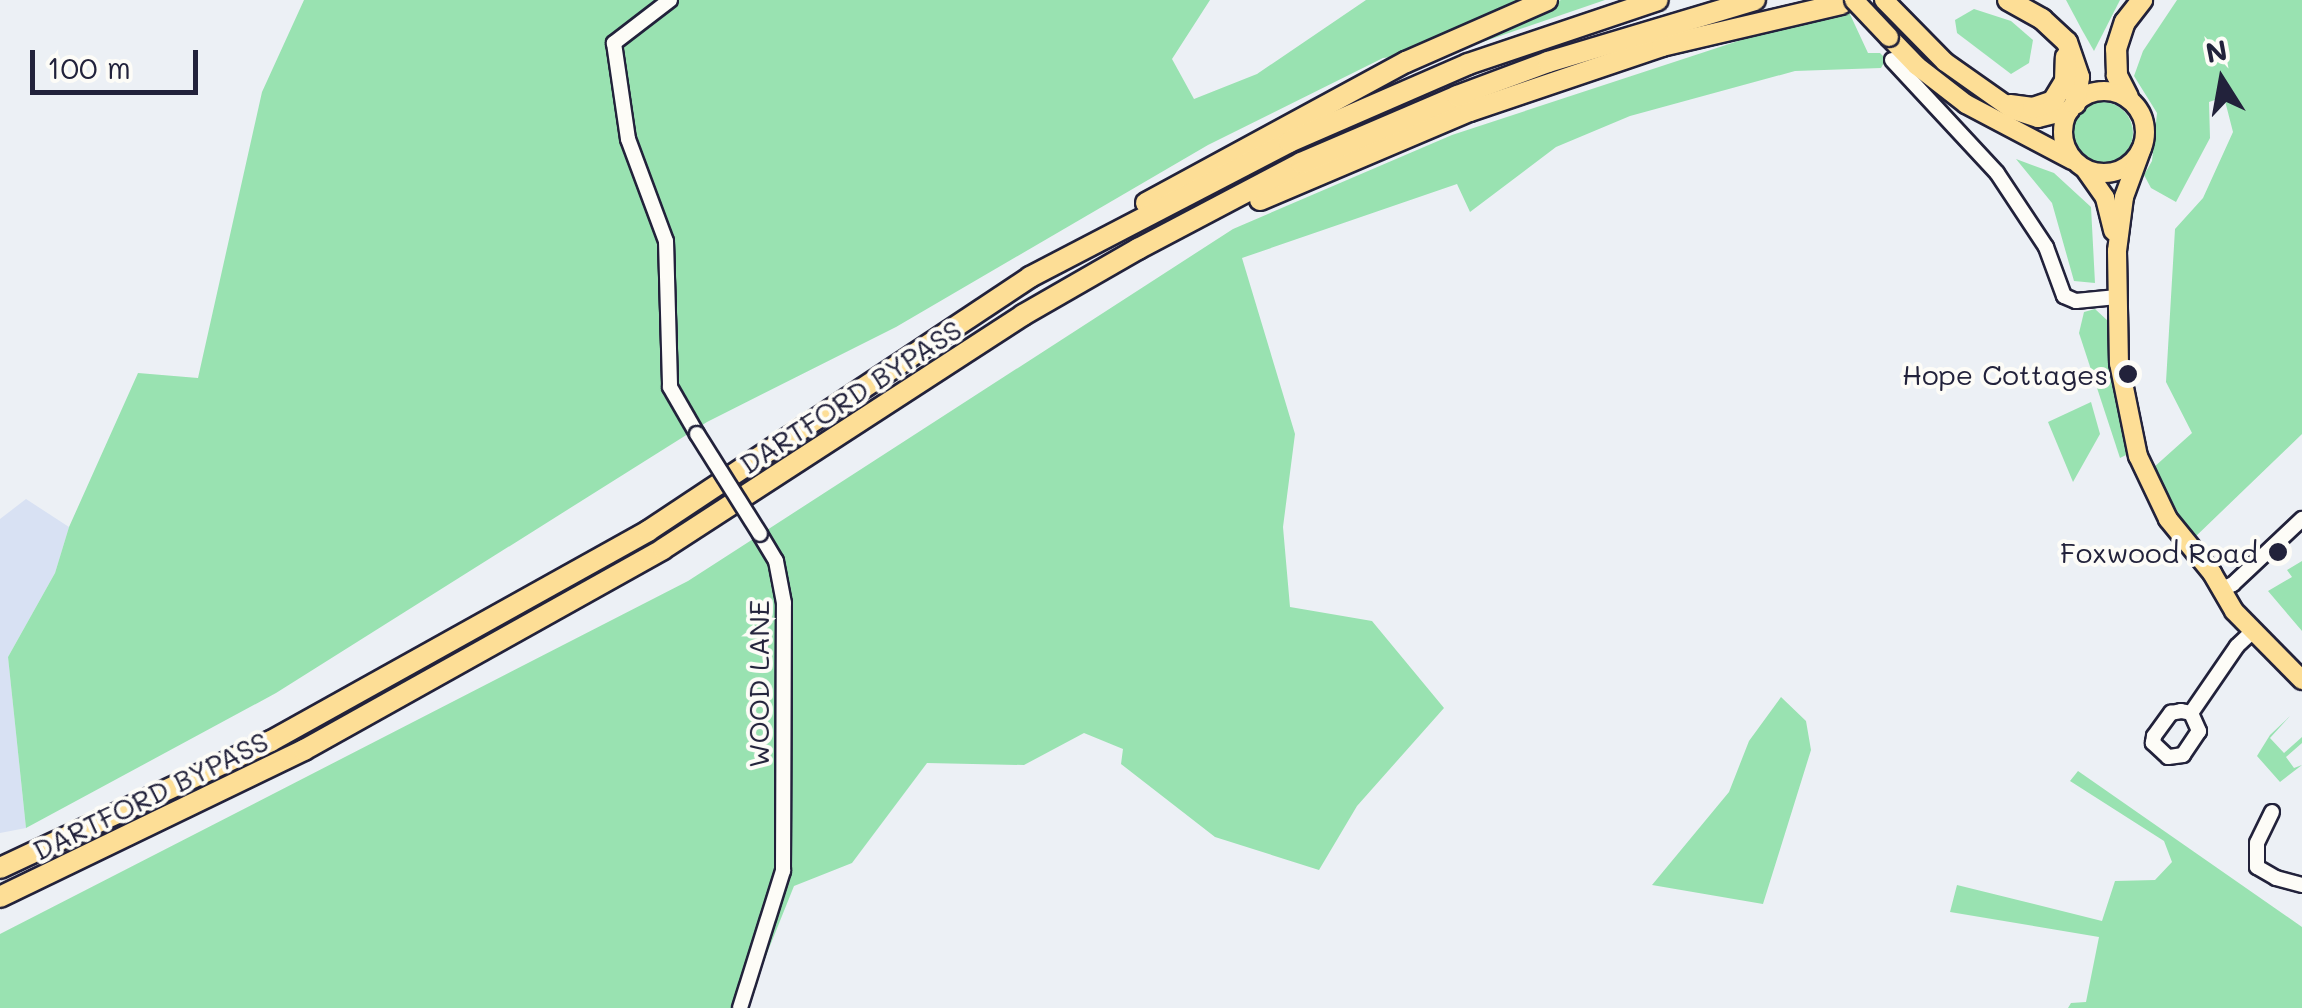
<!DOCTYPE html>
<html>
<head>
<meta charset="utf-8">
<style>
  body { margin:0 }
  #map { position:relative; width:2302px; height:1008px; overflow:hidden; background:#ecf0f5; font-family:Mali,sans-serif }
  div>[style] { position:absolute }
  .built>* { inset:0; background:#d8e1f3 }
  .green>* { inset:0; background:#99e2b1 }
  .round { border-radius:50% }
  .roads { filter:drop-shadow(2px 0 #22223b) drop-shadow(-2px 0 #22223b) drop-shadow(0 2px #22223b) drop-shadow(0 -2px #22223b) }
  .minor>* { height:14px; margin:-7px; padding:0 7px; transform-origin:7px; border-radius:7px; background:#fdfcf7 }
  .major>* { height:18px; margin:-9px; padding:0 9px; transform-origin:9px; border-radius:9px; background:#fdde96 }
  .major>.ring { margin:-9px; padding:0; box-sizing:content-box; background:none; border:18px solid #fdde96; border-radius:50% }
  .highway>* { height:20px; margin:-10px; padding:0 10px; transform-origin:10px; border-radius:10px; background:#fdde96 }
  .bridges { filter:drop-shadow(2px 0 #22223b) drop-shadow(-2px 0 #22223b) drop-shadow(0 2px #22223b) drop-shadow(0 -2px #22223b) }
  .minor-bridge>* { height:14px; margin:-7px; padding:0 7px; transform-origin:7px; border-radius:7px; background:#fdfcf7 }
  .major-bridge>* { height:18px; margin:-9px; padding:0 9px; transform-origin:9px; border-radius:9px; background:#fdde96 }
  .dots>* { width:28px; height:28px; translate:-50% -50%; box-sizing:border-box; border:5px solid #fdfcf7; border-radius:50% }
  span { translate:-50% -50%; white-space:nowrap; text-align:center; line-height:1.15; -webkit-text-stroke:8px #fdfcf7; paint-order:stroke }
  .poi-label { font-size:28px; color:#22223b }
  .right { translate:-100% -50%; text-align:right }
  .street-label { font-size:28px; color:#22223b }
  .north { position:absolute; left:2172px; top:30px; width:100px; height:100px; -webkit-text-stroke:8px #fdfcf7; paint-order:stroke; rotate:349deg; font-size:28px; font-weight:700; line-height:40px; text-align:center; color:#22223b }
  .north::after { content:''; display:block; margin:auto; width:35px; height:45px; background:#22223b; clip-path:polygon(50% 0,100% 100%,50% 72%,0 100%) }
  .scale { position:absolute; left:30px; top:50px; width:168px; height:45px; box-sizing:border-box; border:5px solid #22223b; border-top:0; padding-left:12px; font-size:30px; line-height:35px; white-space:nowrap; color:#22223b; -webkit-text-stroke:8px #fdfcf7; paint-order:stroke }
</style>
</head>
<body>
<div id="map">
  <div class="built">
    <i style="clip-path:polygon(26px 499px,69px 527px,55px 573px,8px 657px,26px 828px,0 833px,0 519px)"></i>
  </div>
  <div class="green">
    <i style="clip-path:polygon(304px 0,1210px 0,1172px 59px,1194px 99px,1257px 74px,1366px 0,1528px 0,1400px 56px,1383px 58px,1208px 145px,896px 327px,707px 422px,276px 693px,26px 828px,8px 657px,55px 573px,69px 527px,138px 373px,198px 378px,262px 92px)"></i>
    <i style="clip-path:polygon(1561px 0,1605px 0,1436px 58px,1524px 16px)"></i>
    <i style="clip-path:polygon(2066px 0,2120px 0,2094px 51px,2082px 30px)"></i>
    <i style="clip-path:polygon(2177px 0,2302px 0,2302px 434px,2193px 539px,2153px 468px,2192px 433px,2166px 382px,2175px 229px,2203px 198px,2233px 132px,2224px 97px,2209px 102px,2210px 138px,2176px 202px,2151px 188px,2144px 175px,2152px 161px,2157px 113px,2134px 76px,2143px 51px)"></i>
    <i style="clip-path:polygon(1974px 9px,2011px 21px,2033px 40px,2029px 63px,2011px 74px,1957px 33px,1955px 20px)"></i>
    <i style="clip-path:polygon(1848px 10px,1868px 53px,1880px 53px,1886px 59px,1881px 68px,1795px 71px,1630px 116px,1556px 147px,1470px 212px,1457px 184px,1242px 258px,1295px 434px,1283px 527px,1290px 607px,1372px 621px,1444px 708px,1357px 806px,1319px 870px,1215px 837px,1121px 764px,1123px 749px,1084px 733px,1024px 765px,927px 763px,852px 863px,794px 886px,745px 1008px,0 1008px,0 934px,688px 581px,1233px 229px,1452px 135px,1799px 21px)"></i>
    <i class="round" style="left:2071px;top:102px;width:62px;height:62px"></i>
    <i style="clip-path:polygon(2016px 159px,2054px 173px,2091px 207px,2095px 283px,2074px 281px,2052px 203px)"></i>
    <i style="clip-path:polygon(2095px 309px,2108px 321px,2130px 453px,2120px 458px,2079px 333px,2084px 312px)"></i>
    <i style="clip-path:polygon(2091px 402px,2100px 434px,2073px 482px,2048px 422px)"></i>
    <i style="clip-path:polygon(2302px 561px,2302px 631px,2268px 591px,2292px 577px,2287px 570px)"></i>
    <i style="clip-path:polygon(1781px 697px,1806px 721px,1811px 750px,1763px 904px,1652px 885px,1729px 792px,1749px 741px)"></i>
    <i style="clip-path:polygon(2290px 716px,2270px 738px,2284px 753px,2302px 737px,2302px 743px,2286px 757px,2294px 768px,2302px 765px,2280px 782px,2257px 756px,2270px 735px)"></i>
    <i style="clip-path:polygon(2078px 771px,2302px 927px,2302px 1008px,2068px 1008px,2071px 1003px,2086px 1002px,2099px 937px,1950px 912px,1957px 885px,2102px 921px,2115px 881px,2155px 880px,2172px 862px,2164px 841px,2070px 781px)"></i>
  </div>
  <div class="roads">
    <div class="minor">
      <i style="left:670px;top:0;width:71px;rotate:142.5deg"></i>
      <i style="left:614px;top:43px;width:97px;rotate:81.7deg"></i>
      <i style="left:628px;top:139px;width:109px;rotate:69.6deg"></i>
      <i style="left:666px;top:241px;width:146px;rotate:88.4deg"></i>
      <i style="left:670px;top:387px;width:54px;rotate:60.1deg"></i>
      <i style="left:1892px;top:60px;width:154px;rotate:47.1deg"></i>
      <i style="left:1997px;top:173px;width:89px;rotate:56.5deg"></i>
      <i style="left:2046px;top:247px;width:52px;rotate:69.8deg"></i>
      <i style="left:2064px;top:296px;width:13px;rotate:23deg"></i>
      <i style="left:2076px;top:301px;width:41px;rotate:-5.6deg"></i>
      <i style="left:2222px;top:589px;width:12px;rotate:-24deg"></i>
      <i style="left:2233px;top:584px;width:95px;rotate:-43.3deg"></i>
      <i style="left:2181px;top:711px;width:10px;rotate:11deg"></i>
      <i style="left:2191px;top:713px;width:20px;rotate:66deg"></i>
      <i style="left:2199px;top:731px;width:29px;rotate:124deg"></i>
      <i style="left:2183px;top:755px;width:15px;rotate:172deg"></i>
      <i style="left:2168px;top:757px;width:21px;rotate:-137deg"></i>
      <i style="left:2153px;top:743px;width:7px;rotate:-82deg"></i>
      <i style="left:2154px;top:736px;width:29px;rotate:-54deg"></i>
      <i style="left:2171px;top:713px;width:10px;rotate:-11deg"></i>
      <i style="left:2191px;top:713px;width:81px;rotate:-55.5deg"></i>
      <i style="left:2237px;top:646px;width:21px;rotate:-43deg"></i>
      <i style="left:2272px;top:812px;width:34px;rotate:116deg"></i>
      <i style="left:2257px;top:843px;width:24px;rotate:90deg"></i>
      <i style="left:2257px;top:867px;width:22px;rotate:30deg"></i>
      <i style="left:2276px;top:878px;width:27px;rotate:15deg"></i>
      <i style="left:740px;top:1008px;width:144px;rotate:-72.6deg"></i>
      <i style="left:783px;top:871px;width:268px;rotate:-89.8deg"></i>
      <i style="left:784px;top:603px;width:43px;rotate:-100.8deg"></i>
      <i style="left:776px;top:561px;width:31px;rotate:-121deg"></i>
    </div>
    <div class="major">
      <i style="left:1884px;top:0;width:87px;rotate:45.5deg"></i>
      <i style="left:1945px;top:62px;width:83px;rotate:35.2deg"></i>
      <i style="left:2013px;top:110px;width:26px;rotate:18deg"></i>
      <i style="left:2038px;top:118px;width:33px;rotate:-14deg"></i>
      <i style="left:1889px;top:37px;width:40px;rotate:46deg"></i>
      <i style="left:1917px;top:66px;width:62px;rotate:37.8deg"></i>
      <i style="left:1966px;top:104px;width:120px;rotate:27.8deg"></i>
      <i class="ring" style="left:2063px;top:91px;width:64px;height:64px"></i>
      <i style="left:2142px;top:148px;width:52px;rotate:110.2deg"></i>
      <i style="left:2124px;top:197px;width:54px;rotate:97.4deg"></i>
      <i style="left:2117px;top:251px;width:112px;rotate:89deg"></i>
      <i style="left:2119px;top:363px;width:95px;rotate:78.5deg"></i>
      <i style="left:2138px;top:456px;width:70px;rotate:64.5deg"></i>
      <i style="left:2168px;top:519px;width:70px;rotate:50.8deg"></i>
      <i style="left:2212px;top:573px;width:44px;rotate:59.9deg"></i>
      <i style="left:2234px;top:611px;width:97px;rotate:45.4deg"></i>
      <i style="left:2085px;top:169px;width:35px;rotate:55deg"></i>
      <i style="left:2105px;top:198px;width:34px;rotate:76deg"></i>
    </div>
    <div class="highway">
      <i style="left:2008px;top:0;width:39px;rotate:29deg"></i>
      <i style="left:2042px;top:19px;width:34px;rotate:43deg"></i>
      <i style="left:2067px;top:42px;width:37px;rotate:71deg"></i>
      <i style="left:2079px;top:77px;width:27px;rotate:98deg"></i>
      <i style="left:2128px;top:97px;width:25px;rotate:-117deg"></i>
      <i style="left:2117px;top:75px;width:26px;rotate:-92deg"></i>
      <i style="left:2116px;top:49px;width:28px;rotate:-72deg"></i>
      <i style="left:2125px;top:22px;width:28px;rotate:-52deg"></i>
      <i style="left:2010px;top:105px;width:23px;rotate:7deg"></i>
      <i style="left:2033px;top:108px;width:21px;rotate:-19deg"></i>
      <i style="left:2053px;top:101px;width:23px;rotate:-59deg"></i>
      <i style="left:2065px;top:81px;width:24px;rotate:-88deg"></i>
      <i style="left:1260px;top:200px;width:228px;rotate:-23deg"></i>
      <i style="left:1470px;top:111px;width:203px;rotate:-18.7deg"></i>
      <i style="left:1662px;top:46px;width:184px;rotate:-13.2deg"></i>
      <i style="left:1146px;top:203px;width:296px;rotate:-28.5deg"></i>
      <i style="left:1406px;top:62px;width:154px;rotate:-23.7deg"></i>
      <i style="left:0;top:868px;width:299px;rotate:-25.1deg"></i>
      <i style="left:271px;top:741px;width:432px;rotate:-29.1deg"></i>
      <i style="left:648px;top:531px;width:459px;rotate:-33.6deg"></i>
      <i style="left:1030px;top:277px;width:292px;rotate:-27.5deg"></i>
      <i style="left:1289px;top:142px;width:195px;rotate:-23.5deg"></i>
      <i style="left:1468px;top:64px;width:200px;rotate:-18.6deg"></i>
      <i style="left:0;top:897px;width:338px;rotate:-25.8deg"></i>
      <i style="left:304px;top:750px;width:411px;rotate:-29.2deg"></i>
      <i style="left:663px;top:549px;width:429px;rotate:-33deg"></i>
      <i style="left:1023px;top:315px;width:133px;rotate:-29.9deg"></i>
      <i style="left:1138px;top:249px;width:184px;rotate:-27.8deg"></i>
      <i style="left:1301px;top:163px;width:170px;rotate:-23.2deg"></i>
      <i style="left:1457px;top:96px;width:97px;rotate:-20.5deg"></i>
      <i style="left:1548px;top:62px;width:216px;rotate:-16.7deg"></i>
    </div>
  </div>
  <div class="bridges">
    <div class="minor-bridge">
      <i style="left:697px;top:434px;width:118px;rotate:57.8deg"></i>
    </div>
    <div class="major-bridge">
      <i style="left:1854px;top:0;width:51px;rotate:46.6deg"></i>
    </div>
  </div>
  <div class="dots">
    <i style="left:2128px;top:374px;background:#22223b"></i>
    <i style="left:2278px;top:552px;background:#22223b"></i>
  </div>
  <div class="poi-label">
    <span class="right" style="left:2108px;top:374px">Hope Cottages</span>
    <span class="right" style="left:2258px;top:552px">Foxwood Road</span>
  </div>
  <div class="street-label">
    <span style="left:850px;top:396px;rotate:-33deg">DARTFORD BYPASS</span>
    <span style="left:758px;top:684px;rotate:-90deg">WOOD LANE</span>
    <span style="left:150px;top:795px;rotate:-26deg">DARTFORD BYPASS</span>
  </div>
  <div class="north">N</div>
  <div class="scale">100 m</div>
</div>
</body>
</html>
